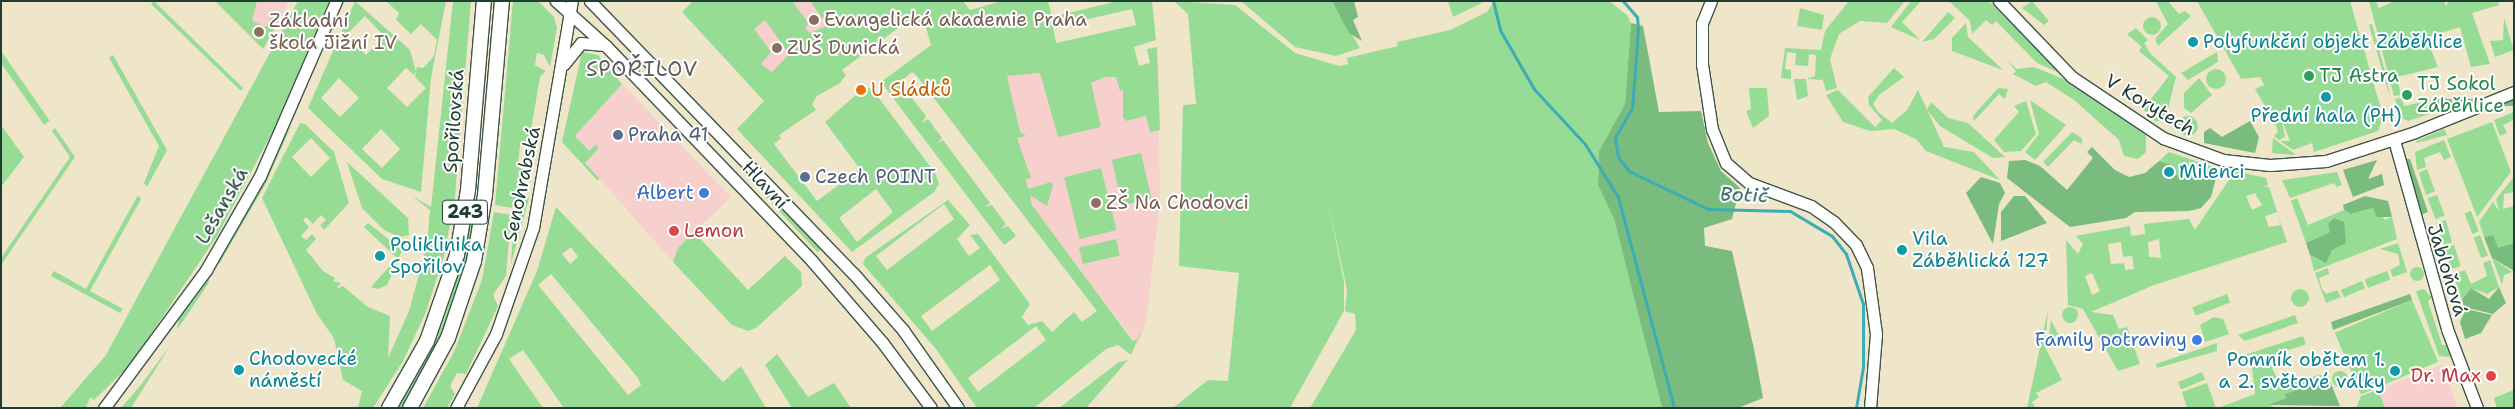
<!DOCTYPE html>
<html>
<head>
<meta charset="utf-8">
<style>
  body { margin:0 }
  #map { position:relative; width:2515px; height:409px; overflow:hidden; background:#efe5c9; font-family:"Shantell Sans",sans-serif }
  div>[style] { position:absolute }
  .built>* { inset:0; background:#f7d0ce }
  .green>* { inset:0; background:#97dc95; transform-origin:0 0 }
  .round { border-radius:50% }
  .forest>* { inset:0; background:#79bc7e; transform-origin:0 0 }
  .stream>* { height:3px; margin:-1.5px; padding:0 1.5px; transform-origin:1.5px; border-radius:1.5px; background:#3cadb4 }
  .roads { filter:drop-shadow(1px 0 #3e564a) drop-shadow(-1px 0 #3e564a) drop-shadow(0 1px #3e564a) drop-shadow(0 -1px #3e564a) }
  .secondary>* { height:11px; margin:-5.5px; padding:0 5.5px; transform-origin:5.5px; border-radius:5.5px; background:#fff }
  .highway>* { height:14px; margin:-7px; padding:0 7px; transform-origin:7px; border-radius:7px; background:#fff }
  .dots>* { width:14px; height:14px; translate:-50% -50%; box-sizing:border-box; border:2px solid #fff; border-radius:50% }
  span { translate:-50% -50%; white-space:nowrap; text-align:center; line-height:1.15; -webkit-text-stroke:4px #fff; paint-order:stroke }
  .shield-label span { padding:1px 4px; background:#fff; border:1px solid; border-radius:4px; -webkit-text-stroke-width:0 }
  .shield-label { font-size:18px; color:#1f3d34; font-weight:700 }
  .education-label { font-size:19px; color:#785e54 }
  .left { translate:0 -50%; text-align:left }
  .culture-label { font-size:19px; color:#0d838f }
  .right { translate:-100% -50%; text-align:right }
  .leisure-label { font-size:19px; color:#27864d }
  .food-label { font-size:19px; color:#c56008 }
  .street-label { font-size:19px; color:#1f3d34 }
  .service-label { font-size:19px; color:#4e5e75 }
  .shop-label { font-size:19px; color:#366cbe }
  .health-label { font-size:19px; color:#be3a42 }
  .water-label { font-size:20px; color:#296461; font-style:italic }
  .quarter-label { font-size:21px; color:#605b62; letter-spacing:1px }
  .frame { position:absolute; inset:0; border:2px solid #1f3d34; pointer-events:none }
</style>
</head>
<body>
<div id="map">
  <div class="built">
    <i style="clip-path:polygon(215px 1px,289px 1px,263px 49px)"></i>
    <i style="clip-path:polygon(739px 1px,823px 1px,839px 23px,760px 97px,748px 78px)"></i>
    <i style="clip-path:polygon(1041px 61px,1056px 85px,1158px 66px,1160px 202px,1146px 322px,1138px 346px,1032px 205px,1001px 73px)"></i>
    <i style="clip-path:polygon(622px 84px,731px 197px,678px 248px,673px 262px,585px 162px,599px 149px,589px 151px,575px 136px)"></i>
    <i style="clip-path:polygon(2442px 365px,2458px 408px,2356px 408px,2361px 396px)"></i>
  </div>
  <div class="green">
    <i style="clip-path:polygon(154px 1px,243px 88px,241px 91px,151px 4px)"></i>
    <i style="clip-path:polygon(215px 1px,257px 1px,252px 21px,266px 27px,274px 11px,282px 15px,263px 49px)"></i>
    <i style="clip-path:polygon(298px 1px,329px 1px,274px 129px,217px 236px,130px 365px,94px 400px,90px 397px,86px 408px,60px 408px,106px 355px)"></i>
    <i style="clip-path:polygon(evenodd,355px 1px,410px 50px,416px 72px,414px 75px,406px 68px,387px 88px,407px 107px,426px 88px,415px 77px,417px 67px,423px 68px,434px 56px,437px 40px,421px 24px,411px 34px,396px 20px,399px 13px,386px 1px,446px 1px,431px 78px,421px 192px,382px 179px,308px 108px,355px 1px,365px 16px,384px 36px,366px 55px,346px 35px,365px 16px,355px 1px,339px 78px,359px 98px,340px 117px,321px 98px,339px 78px,355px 1px,381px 129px,400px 149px,382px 168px,362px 149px,381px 129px)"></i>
    <i style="clip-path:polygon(evenodd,453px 1px,471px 1px,455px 197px,444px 256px,426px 312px,403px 361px,373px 408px,358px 408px,362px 391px,343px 380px,334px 338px,317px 314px,262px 198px,300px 123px,305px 124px,334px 152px,349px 203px,324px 230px,320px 225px,326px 220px,321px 215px,313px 224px,306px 217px,303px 220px,309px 227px,301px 236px,306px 240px,312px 234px,316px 239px,306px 250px,323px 271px,335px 278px,333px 281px,341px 283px,336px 289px,343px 286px,368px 307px,390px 316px,388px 358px,409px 311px,427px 245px,430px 210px,412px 196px,431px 207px,453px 1px,311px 138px,330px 158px,311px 177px,292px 157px,311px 138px)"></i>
    <i style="clip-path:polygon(513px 1px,538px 1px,554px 17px,557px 28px,550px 67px,544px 55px,537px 53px,535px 65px,546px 71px,540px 77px,529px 142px,520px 144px,518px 167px,525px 170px,521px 193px,511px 208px,495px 205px)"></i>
    <i style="clip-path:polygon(evenodd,693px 1px,792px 1px,809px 24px,805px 27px,809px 33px,827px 26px,810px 1px,963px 1px,970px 10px,1002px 1px,1048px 1px,1052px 17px,1118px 1px,1152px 1px,1156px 40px,1134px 47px,1139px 66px,1150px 63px,1147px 49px,1157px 47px,1160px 130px,1150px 132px,1146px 116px,1126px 121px,1123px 117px,1123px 90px,1120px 91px,1116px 77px,1105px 77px,1091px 83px,1101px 127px,1058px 137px,1040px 73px,1007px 76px,1020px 132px,1026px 136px,1017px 138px,1031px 178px,1026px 179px,1028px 189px,1051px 182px,1053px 186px,1047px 206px,1030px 195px,1032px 205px,1132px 340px,1136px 341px,1143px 327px,1131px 355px,1118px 345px,1106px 349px,1034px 408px,977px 408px,936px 349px,863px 264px,865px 258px,948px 200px,970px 225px,957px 239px,969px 256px,980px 248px,970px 235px,978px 234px,1030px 304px,1022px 317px,1028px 325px,1042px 321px,1052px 332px,1074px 312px,1082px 322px,1097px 311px,916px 75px,912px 72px,901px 81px,910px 95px,904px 100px,911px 97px,926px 116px,922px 123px,928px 119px,942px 138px,937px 144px,943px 140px,990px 203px,985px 207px,992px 205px,1006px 224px,1001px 229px,1008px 226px,1016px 236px,1004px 245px,881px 82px,931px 45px,926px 28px,913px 17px,842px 70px,846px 75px,840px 83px,817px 96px,812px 104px,816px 110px,779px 135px,781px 138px,774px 144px,817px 201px,860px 169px,825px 122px,865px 87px,872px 89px,935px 173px,939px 184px,934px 192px,852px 252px,737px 129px,764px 101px,682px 12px,693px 1px,1132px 9px,1136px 25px,1056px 43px,1053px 27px,1132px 9px,693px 1px,765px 20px,789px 54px,772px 72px,761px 64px,771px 52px,754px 29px,765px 20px,693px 1px,876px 189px,893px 212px,857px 242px,839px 218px,876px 189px,693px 1px,944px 204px,954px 219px,887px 270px,876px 256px,944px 204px,693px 1px,990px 265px,1000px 280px,932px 331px,921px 316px,990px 265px,693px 1px,1036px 326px,1046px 340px,978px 392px,968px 378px,1036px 326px)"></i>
    <i style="clip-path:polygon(1174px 1px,1235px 5px,1295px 53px,1339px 66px,1348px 64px,1347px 58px,1398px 46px,1397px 42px,1450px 30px,1487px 12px,1494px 1px,1609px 1px,1627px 15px,1631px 23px,1625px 104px,1599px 151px,1598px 185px,1614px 219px,1662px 408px,1310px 408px,1356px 330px,1355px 314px,1345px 311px,1347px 290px,1327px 196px,1344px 282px,1344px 311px,1290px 408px,1173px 408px,1208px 380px,1228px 381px,1239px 273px,1179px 266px,1183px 105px,1196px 104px,1188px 14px)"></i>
    <i style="clip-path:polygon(1241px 1px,1332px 1px,1360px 48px,1336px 56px,1295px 47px)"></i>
    <i style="clip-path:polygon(1448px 1px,1486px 1px,1453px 17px)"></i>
    <i style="clip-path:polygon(1849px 1px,1905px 1px,1887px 23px,1860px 21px,1839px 34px,1830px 59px,1837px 88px,1826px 91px,1823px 80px,1807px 79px,1815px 76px,1816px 55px,1809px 54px,1808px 66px,1795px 65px,1796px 53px,1787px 52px,1785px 69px,1791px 70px,1791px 79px,1781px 78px,1785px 48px,1821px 50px,1825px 31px)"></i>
    <i style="clip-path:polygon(1911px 1px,1921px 1px,1902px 22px,1920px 40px,1891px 27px)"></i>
    <i style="clip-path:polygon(1949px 1px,1989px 1px,2062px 74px,2037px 63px,1996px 21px,1992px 25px,1986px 20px,1972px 34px,1970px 21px)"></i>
    <i style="clip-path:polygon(2032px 1px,2049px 21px,2044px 25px,2022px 8px)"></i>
    <i style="clip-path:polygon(2156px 1px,2168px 1px,2179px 14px,2185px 11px,2191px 16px,2158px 46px,2155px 39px,2168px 24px)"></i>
    <i style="clip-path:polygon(2197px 1px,2350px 1px,2383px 116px,2378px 131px,2314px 152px,2312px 143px,2293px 150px,2280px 141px,2290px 141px,2282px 121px,2285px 137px,2279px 140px,2274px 136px,2278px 132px,2275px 123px,2255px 89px,2264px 85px,2260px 77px,2241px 79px)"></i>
    <i style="clip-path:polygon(2369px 1px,2376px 1px,2379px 8px,2394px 1px,2444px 1px,2446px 6px,2449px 1px,2498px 1px,2499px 5px,2472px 13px,2490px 64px,2471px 67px,2460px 27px,2426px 38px,2438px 67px,2397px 77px,2401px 95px,2394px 96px)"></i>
    <i style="clip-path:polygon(1800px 8px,1824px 15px,1822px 30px,1797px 26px)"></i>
    <i style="clip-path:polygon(1948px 12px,1955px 18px,1934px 39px,1922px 42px)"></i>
    <i class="round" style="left:2143px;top:17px;width:18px;height:18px"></i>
    <i style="clip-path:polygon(2504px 18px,2514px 50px,2495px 57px,2490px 41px,2503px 40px)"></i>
    <i style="clip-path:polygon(1966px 23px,1968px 37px,2003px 70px,1952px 51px,1952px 38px)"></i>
    <i style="clip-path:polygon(2372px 24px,2386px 75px,2390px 97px,2369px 25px)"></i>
    <i style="clip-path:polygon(2136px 28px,2148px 40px,2144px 43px,2150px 53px,2176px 77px,2165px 121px,2155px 121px,2143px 109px,2169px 76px,2139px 51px,2142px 47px,2127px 34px)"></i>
    <i style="left:1px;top:51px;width:85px;height:7px;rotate:55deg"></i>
    <i style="clip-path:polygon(582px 52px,598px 55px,622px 84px,575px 136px,589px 151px,596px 144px,599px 148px,585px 163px,600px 179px,597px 180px,562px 142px)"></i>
    <i style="clip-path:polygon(2217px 52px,2218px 62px,2188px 80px,2181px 73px)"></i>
    <i style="clip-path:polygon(113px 55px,167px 150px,147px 187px,144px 183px,159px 146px,109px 58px)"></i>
    <i style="clip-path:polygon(2006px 59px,2017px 69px,2034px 67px,2071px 82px,2146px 135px,2146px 152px,2138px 159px,2124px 156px,2119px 140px,2074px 100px,2046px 82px,2036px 86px,2013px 74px,2016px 71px)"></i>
    <i style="clip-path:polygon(1894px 68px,1904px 77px,1879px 95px,1873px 104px,1878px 112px,1892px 123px,1907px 110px,1918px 90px,1944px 147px,1974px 152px,2000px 180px,1926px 151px,1916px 139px,1894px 129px,1870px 131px,1843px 122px,1826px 95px,1838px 90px,1875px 127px,1882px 120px,1869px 105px,1868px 97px)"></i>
    <i class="round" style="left:2206px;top:69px;width:20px;height:20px"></i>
    <i style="clip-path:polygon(2199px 78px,2212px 95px,2191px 113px,2184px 108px,2184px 93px)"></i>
    <i style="clip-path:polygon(1794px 79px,1806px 79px,1808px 96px,1797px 100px)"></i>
    <i style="clip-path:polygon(1749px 88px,1767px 88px,1769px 116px,1753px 128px,1746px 111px,1751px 109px)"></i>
    <i style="clip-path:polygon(1998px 88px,2008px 89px,2005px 99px,1999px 94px,1974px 121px,1973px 116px)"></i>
    <i style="clip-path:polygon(2445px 97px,2448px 108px,2408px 121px,2399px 117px,2395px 99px,2402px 98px,2404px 106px)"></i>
    <i style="clip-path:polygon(2030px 100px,2066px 125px,2035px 160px,2025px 152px,2039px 134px)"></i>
    <i style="clip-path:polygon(2026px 101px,2036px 134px,2021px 151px,2004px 152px,1994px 140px,2019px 112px,2014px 106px)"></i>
    <i style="clip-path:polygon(1931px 102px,1948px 118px,1968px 123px,2005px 157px,1993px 158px,1940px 126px,1927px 110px)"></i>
    <i style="clip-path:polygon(2514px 112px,2514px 120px,2503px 125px,2507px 133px,2500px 136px,2494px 120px)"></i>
    <i class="round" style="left:2178px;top:116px;width:20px;height:20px"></i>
    <i style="clip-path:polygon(2492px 122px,2511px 172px,2477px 217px,2447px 139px)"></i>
    <i style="clip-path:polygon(292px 124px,265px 185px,219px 264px,219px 258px)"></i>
    <i style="clip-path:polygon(1px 125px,24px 157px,1px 187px)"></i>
    <i style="clip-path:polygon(55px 128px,75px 157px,1px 265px,1px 258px,70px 157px,52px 131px)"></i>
    <i style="clip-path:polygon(2444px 129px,2447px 135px,2417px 143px,2416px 141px)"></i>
    <i style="clip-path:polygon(2072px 132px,2082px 138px,2082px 144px,2074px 140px,2048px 167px,2043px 162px)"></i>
    <i style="clip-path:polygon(2273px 138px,2295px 154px,2295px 155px,2272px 153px)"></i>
    <i style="clip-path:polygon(2444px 140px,2451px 157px,2444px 160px,2440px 152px,2424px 158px,2426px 167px,2417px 170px,2415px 152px)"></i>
    <i style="clip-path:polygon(2169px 152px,2216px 168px,2216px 178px,2212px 174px,2195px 180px,2168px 174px,2170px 165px,2159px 161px)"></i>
    <i style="left:1141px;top:153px;width:47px;height:30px;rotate:77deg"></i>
    <i style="clip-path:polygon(347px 162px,408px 218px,409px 235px,399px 237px,384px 230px,362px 208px)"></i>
    <i style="left:1101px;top:168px;width:64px;height:38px;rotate:76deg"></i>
    <i style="clip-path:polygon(2427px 169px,2435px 191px,2426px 195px,2419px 173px)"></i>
    <i style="clip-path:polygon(evenodd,2235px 171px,2266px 178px,2268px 185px,2264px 187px,2269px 187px,2287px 242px,2154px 285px,2091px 312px,2113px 315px,2119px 329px,2127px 327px,2140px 364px,2118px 371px,2083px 309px,2068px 305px,2066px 240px,2078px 254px,2083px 244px,2076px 236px,2081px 235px,2130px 226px,2131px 236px,2145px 234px,2144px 224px,2189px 219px,2195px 230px,2235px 171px,2255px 193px,2262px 205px,2252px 210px,2246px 196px,2255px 193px,2235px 171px,2277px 212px,2281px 225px,2269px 227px,2265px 216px,2277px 212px,2235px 171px,2159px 239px,2161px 258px,2149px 257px,2148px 242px,2159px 239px,2235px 171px,2121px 242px,2123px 257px,2132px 256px,2134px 269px,2125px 270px,2124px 263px,2111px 264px,2108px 244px,2121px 242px,2235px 171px,2092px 273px,2100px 291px,2092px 295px,2085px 276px,2092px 273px)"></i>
    <i style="clip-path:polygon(2337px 172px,2342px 185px,2336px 187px,2334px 183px,2290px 198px,2282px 180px)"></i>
    <i style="clip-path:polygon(2513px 178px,2514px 192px,2504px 194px,2503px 209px,2514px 206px,2514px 243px,2497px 249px,2493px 235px,2484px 237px,2479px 222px,2493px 202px,2499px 211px,2496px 199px)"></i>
    <i style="left:764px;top:186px;width:85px;height:6px;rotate:47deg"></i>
    <i style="clip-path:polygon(524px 194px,529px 198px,511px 264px,514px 218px)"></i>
    <i style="clip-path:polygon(138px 195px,141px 199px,90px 291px,123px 309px,120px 313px,51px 276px,54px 271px,86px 289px)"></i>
    <i style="left:2437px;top:195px;width:22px;height:10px;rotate:69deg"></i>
    <i style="clip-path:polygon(2297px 198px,2308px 225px,2344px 210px,2351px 214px,2374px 208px,2385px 220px,2392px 217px,2397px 239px,2314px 271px,2310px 255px,2326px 263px,2330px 232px,2306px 243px,2291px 201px)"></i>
    <i style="clip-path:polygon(evenodd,556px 207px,723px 382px,741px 366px,766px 408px,564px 408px,523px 350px,509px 359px,543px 408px,477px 408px,537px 271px,556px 207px,571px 247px,578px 257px,570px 264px,562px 254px,571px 247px,556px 207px,551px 274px,638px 378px,641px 385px,628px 395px,538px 285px,551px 274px)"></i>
    <i style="clip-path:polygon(472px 208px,477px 209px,469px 254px,446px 327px,409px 399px,403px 408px,396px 408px,442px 325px,465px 253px)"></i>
    <i style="left:2471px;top:211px;width:22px;height:7px;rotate:69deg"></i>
    <i style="clip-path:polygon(494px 212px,511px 215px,506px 276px,493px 295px,498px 306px,466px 374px,457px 373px,450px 386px,455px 394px,447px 408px,423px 408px,454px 352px,482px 280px)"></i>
    <i style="clip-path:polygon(2446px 220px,2452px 242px,2444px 245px,2436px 223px)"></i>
    <i style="clip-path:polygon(368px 223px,401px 249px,401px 253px,387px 285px,378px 289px,371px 287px,397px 258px,364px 227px)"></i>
    <i style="clip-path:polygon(694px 232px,748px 290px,785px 256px,801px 272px,802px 286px,756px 328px,748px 331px,732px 325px,673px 262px,678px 248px)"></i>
    <i style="left:2480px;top:235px;width:22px;height:7px;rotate:69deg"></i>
    <i style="left:1116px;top:239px;width:17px;height:38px;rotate:77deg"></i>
    <i style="clip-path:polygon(2398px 243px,2407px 272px,2393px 277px,2390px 270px,2400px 265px,2398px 254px,2380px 249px)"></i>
    <i style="left:2454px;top:245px;width:22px;height:10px;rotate:72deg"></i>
    <i style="clip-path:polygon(2492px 258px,2512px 272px,2504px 275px,2502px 285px)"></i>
    <i style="clip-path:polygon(2490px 260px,2499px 287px,2487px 294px,2471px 288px,2462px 300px,2453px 274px,2465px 270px,2471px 284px,2487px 276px,2483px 263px)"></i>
    <i class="round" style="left:2410px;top:267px;width:14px;height:14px"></i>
    <i style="clip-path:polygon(2328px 268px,2329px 274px,2319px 278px,2322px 289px,2326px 294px,2337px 290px,2341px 297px,2326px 303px,2315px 273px)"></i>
    <i style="left:2387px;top:271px;width:9px;height:24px;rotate:69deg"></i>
    <i style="clip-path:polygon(210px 278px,208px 284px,177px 330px,179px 319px)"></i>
    <i style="left:2362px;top:281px;width:8px;height:23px;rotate:67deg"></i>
    <i class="round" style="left:2291px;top:289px;width:18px;height:18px"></i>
    <i style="clip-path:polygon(2424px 289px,2432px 298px,2428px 301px,2442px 345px,2447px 345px,2451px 357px,2439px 356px,2416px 291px)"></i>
    <i style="left:2227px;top:294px;width:9px;height:37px;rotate:69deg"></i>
    <i style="left:2412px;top:300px;width:67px;height:84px;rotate:67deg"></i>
    <i class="round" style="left:2062px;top:307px;width:16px;height:16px"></i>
    <i style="clip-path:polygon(2048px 310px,2045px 347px,2062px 380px,2036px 393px,2039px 397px,2032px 402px,2035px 408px,2027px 408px)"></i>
    <i style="clip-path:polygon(2295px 315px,2298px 323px,2245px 341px,2238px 335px)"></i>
    <i style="clip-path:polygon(2214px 317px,2223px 319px,2229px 334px,2205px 342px,2200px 325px)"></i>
    <i style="clip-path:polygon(2051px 320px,2061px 340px,2048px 346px)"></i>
    <i style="left:2303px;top:336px;width:9px;height:64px;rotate:72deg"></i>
    <i style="clip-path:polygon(2217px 343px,2217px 351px,2157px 368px,2156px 364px)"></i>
    <i style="clip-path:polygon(170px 346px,131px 408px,121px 408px,140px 386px)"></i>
    <i style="clip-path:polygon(777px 354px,808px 397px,834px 383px,851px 408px,792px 408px,765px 365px)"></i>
    <i style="clip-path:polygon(1128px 360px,1086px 408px,1059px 408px,1119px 362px)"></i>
    <i style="clip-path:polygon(2269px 361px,2280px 385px,2328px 373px,2329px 379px,2269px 405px,2277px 408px,2218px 408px,2255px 394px,2252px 367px)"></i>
    <i class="round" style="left:2332px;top:371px;width:16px;height:16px"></i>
    <i style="left:2202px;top:372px;width:8px;height:26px;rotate:67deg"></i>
    <i style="clip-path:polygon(2207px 383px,2216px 408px,2187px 408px,2182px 392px)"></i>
    <i style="clip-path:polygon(2378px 390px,2385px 408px,2356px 408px,2361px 396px)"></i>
    <i style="clip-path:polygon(2514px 390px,2514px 408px,2497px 408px,2494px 398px)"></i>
  </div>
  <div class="forest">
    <i style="clip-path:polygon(1332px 1px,1354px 1px,1358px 17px,1353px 20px,1362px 41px,1349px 33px)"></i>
    <i style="clip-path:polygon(1631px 23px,1643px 26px,1659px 112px,1701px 111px,1708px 143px,1721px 171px,1740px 188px,1732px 219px,1704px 228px,1705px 246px,1732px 251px,1754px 349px,1763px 398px,1738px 408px,1662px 408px,1614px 219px,1598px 185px,1599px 151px,1625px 104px)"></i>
    <i style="left:2514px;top:99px;width:7px;height:76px;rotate:90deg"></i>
    <i style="clip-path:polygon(2250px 121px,2259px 137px,2255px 153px,2204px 143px,2204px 132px,2210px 128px,2222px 137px)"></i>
    <i style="clip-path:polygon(2092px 147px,2115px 170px,2129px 177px,2145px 173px,2159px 161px,2171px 165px,2168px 174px,2175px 176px,2183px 173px,2195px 180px,2212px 174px,2216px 178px,2211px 197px,2201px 208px,2189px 211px,2135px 212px,2126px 218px,2070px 227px,2007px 178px,2009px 161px,2025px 160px,2040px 166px,2067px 190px,2093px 158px,2087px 152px)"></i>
    <i style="clip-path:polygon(2405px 159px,2410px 159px,2428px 212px,2418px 216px)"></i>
    <i style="clip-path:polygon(2377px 160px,2368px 179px,2382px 174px,2384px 185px,2353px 197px,2343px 170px)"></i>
    <i style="clip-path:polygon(1981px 177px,2000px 183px,2005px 193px,1999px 204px,1993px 244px,1966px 193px)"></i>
    <i style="clip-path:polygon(2014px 196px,2025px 196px,2047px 223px,2001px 241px,2001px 212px)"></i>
    <i style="clip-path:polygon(2365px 196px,2388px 201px,2392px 217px,2377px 217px,2373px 208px,2351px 214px,2344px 210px,2343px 205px)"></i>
    <i style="clip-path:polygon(2334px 218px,2344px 222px,2346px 243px,2332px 250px,2326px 263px,2310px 255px,2306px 243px,2330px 232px,2328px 224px)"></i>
    <i style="clip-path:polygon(2493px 235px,2498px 248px,2514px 243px,2514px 271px,2492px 258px,2484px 237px)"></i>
    <i style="clip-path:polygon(2499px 287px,2506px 303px,2493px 314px,2464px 307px,2462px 300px,2471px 288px,2489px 299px)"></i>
    <i style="clip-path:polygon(2410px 294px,2412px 300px,2333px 330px,2331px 322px)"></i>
    <i style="clip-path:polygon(2466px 309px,2492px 315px,2481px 333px,2465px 339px,2460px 322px)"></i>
    <i style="clip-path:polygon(2329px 379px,2340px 406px,2268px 405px,2286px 398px,2285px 394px)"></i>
  </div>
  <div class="stream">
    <i style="left:1493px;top:1px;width:30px;rotate:76deg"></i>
    <i style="left:1500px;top:30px;width:68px;rotate:60deg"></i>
    <i style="left:1534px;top:89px;width:75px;rotate:47.2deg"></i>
    <i style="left:1585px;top:144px;width:62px;rotate:58.1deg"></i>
    <i style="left:1618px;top:197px;width:218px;rotate:75.1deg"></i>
    <i style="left:1623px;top:1px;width:21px;rotate:49deg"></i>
    <i style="left:1637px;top:17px;width:12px;rotate:85deg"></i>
    <i style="left:1638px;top:29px;width:79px;rotate:94.3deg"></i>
    <i style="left:1632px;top:108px;width:34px;rotate:120deg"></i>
    <i style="left:1615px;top:138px;width:19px;rotate:81deg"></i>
    <i style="left:1618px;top:157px;width:18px;rotate:52deg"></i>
    <i style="left:1629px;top:171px;width:88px;rotate:25.7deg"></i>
    <i style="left:1708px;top:209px;width:82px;rotate:1.4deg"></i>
    <i style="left:1790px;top:211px;width:49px;rotate:30.8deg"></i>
    <i style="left:1832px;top:236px;width:23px;rotate:52deg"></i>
    <i style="left:1846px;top:254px;width:53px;rotate:71.2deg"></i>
    <i style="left:1863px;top:304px;width:63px;rotate:90deg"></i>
    <i style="left:1863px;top:367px;width:42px;rotate:99.7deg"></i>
  </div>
  <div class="roads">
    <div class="secondary">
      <i style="left:556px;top:1px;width:67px;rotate:42deg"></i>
      <i style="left:606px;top:46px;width:298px;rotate:46.2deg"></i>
      <i style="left:812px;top:261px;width:107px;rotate:49.2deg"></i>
      <i style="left:882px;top:342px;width:82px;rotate:53.4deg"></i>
      <i style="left:590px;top:1px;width:378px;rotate:46deg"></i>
      <i style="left:853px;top:273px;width:76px;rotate:48.7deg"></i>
      <i style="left:903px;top:330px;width:95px;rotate:54.8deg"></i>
      <i style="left:1711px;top:1px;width:24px;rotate:112deg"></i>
      <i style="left:1702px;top:23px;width:41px;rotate:90deg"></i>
      <i style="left:1702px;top:64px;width:66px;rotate:81.3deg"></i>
      <i style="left:1712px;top:129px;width:37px;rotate:68deg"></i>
      <i style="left:1726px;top:163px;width:30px;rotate:41deg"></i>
      <i style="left:1749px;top:183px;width:66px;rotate:20.4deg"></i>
      <i style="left:1811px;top:206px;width:28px;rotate:35deg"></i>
      <i style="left:1834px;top:222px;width:32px;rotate:46deg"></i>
      <i style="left:1856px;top:245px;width:25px;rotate:64deg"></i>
      <i style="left:1867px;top:268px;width:67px;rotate:82.2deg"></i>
      <i style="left:1876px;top:334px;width:74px;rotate:94.6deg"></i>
      <i style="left:1999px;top:1px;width:105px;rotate:46.2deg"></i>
      <i style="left:2072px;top:77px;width:110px;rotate:33.8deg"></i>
      <i style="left:2163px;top:138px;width:64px;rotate:20.1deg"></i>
      <i style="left:2223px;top:160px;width:47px;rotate:6.1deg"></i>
      <i style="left:2270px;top:165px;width:56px;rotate:-4.1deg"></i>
      <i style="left:2326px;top:161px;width:94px;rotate:-18deg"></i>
      <i style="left:2415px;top:132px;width:107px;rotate:-22deg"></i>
      <i style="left:564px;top:64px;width:27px;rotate:-51deg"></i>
      <i style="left:581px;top:43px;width:23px;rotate:5deg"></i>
      <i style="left:2394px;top:140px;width:196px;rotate:74.3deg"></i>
      <i style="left:2447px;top:329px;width:85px;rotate:69.2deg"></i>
      <i style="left:104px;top:408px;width:172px;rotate:-53.5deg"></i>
      <i style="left:206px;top:270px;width:108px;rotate:-60.1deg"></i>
      <i style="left:260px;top:176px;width:191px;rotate:-66.5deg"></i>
      <i style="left:456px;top:408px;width:84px;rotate:-61.6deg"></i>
      <i style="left:496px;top:334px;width:112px;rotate:-70.8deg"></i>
      <i style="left:533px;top:228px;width:230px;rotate:-80.3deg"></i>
    </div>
    <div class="highway">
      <i style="left:389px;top:408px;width:77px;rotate:-60.4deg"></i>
      <i style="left:427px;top:341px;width:91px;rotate:-70.8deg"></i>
      <i style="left:457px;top:255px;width:66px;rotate:-80.4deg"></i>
      <i style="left:468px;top:190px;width:190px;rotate:-85.2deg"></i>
      <i style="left:410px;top:408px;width:80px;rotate:-61.5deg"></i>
      <i style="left:448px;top:338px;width:81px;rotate:-71.3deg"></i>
      <i style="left:474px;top:261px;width:67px;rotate:-80.5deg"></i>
      <i style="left:485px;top:195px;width:195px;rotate:-85deg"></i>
    </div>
  </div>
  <div class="dots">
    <i style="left:814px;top:20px;background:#8d6e63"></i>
    <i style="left:259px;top:32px;background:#8d6e63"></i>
    <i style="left:2193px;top:42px;background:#0f9aa8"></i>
    <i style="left:777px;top:48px;background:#8d6e63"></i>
    <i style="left:2309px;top:76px;background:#2e9e5b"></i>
    <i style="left:861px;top:90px;background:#e8710a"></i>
    <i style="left:2407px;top:95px;background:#2e9e5b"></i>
    <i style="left:2326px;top:97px;background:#0f9aa8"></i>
    <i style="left:618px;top:135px;background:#5c6f8a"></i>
    <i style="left:2169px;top:172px;background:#0f9aa8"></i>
    <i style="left:805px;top:177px;background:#5c6f8a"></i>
    <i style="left:704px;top:193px;background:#3f7fe0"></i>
    <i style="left:1096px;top:203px;background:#8d6e63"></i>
    <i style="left:674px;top:231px;background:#e0444e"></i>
    <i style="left:1902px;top:250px;background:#0f9aa8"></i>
    <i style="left:380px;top:256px;background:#0f9aa8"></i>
    <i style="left:2197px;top:340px;background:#3f7fe0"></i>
    <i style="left:239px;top:370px;background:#0f9aa8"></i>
    <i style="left:2395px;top:371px;background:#0f9aa8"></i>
    <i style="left:2491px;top:376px;background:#e0444e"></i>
  </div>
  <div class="shield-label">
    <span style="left:465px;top:212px">243</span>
  </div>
  <div class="education-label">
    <span class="left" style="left:824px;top:20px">Evangelická akademie Praha</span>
    <span class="left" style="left:269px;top:32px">Základní<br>škola Jižní IV</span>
    <span class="left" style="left:787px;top:48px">ZUŠ Dunická</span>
    <span class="left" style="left:1106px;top:203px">ZŠ Na Chodovci</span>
  </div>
  <div class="culture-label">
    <span class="left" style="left:2203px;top:42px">Polyfunkční objekt Záběhlice</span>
    <span style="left:2326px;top:116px">Přední hala (PH)</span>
    <span class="left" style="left:2179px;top:172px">Milenci</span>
    <span class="left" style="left:1912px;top:250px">Vila<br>Záběhlická 127</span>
    <span class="left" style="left:390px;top:256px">Poliklinika<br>Spořilov</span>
    <span class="left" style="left:249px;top:370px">Chodovecké<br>náměstí</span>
    <span class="right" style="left:2385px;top:371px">Pomník obětem 1.<br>a 2. světové války</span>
  </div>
  <div class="leisure-label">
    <span class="left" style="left:2319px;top:76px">TJ Astra</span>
    <span class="left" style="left:2417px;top:95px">TJ Sokol<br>Záběhlice</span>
  </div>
  <div class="food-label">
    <span class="left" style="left:871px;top:90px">U Sládků</span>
  </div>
  <div class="street-label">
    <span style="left:2150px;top:105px;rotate:31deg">V Korytech</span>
    <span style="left:454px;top:121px;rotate:-86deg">Spořilovská</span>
    <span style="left:522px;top:184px;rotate:-78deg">Senohrabská</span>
    <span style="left:765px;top:185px;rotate:47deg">Hlavní</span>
    <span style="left:222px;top:206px;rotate:-60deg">Lešanská</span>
    <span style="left:2447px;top:270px;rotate:73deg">Jabloňová</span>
  </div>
  <div class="service-label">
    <span class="left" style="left:628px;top:135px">Praha 41</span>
    <span class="left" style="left:815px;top:177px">Czech POINT</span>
  </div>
  <div class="shop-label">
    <span class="right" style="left:694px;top:193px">Albert</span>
    <span class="right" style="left:2187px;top:340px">Family potraviny</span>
  </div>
  <div class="health-label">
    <span class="left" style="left:684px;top:231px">Lemon</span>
    <span class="right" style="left:2481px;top:376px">Dr. Max</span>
  </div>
  <div class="water-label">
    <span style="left:1744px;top:195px;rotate:2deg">Botič</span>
  </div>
  <div class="quarter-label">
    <span style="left:642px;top:69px">SPOŘILOV</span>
  </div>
  <div class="frame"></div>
</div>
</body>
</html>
